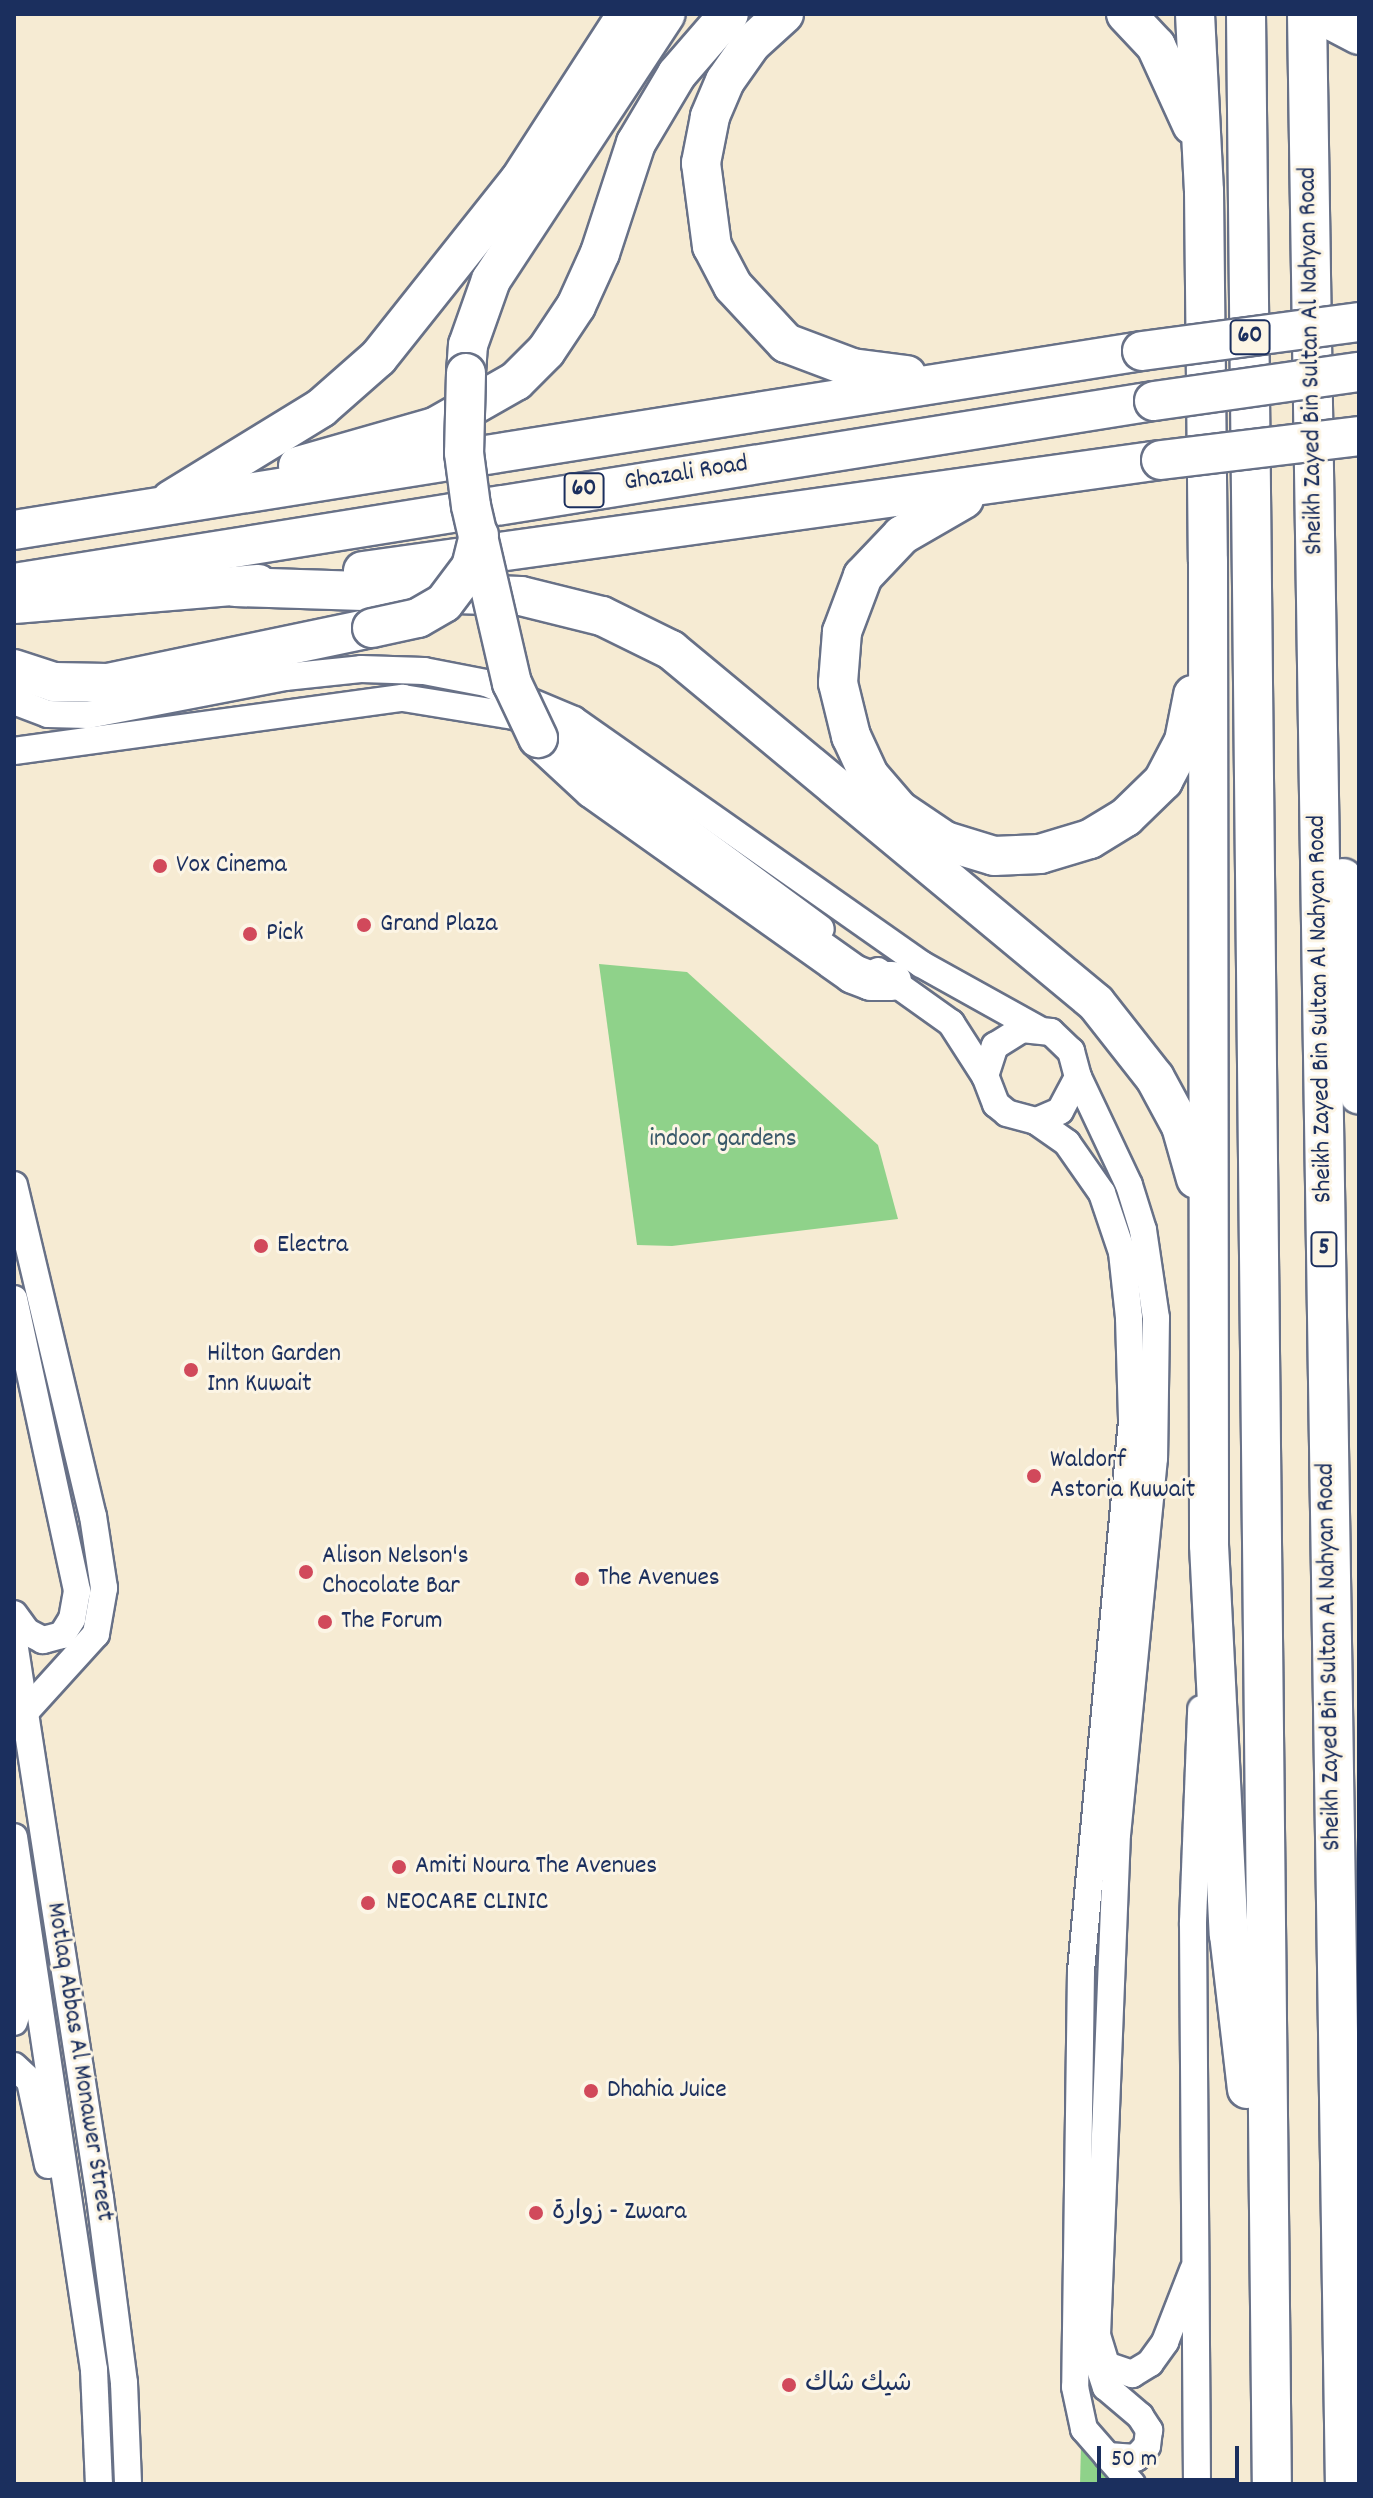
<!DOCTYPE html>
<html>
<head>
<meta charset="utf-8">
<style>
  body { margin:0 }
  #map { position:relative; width:1373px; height:2498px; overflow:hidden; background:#f6ebd3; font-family:Dekko,"Playpen Sans Arabic",sans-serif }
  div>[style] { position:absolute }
  .green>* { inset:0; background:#8fd28a }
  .roads { filter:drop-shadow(2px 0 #687187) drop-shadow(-2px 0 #687187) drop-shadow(0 2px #687187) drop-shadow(0 -2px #687187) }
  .tertiary>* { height:26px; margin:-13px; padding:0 13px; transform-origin:13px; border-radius:13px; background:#fff }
  .motorway>* { height:38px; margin:-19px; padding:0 19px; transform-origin:19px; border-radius:19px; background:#fff }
  .bridges { filter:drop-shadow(2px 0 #687187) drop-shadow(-2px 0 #687187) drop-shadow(0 2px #687187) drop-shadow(0 -2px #687187) }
  .motorway-bridge>* { height:38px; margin:-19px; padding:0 19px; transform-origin:19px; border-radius:19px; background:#fff }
  .dots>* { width:22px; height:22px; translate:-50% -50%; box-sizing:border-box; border:4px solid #fcf5e5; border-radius:50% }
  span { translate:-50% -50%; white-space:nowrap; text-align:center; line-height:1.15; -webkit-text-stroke:6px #fcf5e5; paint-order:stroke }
  .shield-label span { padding:2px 6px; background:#fcf5e5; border:2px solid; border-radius:6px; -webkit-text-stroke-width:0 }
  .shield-label { font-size:24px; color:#1b2f5e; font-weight:700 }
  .street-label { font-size:26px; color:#1b2f5e }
  .poi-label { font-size:26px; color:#1b2f5e }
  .left { translate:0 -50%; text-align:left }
  .park-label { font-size:26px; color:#385869 }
  .frame { position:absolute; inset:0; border:16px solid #1b2f5e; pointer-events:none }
  .scale { position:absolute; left:1097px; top:2446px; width:142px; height:36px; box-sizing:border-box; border:4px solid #1b2f5e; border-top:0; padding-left:10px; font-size:24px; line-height:28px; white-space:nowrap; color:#1b2f5e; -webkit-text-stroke:6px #fcf5e5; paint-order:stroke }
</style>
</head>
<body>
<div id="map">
  <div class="green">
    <i style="clip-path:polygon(599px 964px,687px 972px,878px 1145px,898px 1219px,672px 1246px,637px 1245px)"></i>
    <i style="clip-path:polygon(1081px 2445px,1113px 2484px,1080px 2484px)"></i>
  </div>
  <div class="roads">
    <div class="tertiary">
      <i style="left:14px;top:701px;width:36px;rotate:21deg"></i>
      <i style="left:48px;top:714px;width:40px;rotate:1.4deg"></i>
      <i style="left:88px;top:715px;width:201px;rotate:-10.9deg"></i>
      <i style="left:285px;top:677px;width:76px;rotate:-6deg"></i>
      <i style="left:361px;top:669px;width:63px;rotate:1.8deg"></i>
      <i style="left:424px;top:671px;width:63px;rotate:11deg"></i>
      <i style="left:486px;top:683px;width:95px;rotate:22.8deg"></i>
      <i style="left:574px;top:720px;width:424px;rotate:35.1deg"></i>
      <i style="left:921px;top:964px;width:134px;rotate:29.1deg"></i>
      <i style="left:14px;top:751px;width:393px;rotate:-7.8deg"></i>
      <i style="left:403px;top:698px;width:112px;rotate:9.2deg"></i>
      <i style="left:514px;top:716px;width:44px;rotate:22.5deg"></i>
      <i style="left:555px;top:733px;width:330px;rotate:36.4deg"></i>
      <i style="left:878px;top:971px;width:90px;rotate:35.5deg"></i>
      <i style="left:951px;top:1023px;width:63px;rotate:57.3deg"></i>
      <i style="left:1078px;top:1077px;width:38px;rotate:118deg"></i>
      <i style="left:1060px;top:1111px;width:26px;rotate:157deg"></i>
      <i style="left:1036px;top:1121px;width:30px;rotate:-165deg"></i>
      <i style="left:1007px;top:1113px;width:14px;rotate:-141deg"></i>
      <i style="left:996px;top:1104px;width:30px;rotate:-111deg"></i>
      <i style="left:985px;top:1076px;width:32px;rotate:-72deg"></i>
      <i style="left:995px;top:1046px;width:32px;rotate:-32deg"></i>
      <i style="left:1022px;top:1029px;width:29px;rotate:6deg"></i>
      <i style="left:1051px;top:1032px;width:28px;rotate:44deg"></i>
      <i style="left:1071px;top:1051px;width:27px;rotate:75deg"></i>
      <i style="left:1078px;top:1077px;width:119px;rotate:64.7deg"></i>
      <i style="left:1129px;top:1185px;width:47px;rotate:72.7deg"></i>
      <i style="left:1143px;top:1230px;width:89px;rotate:81.6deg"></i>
      <i style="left:1156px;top:1318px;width:140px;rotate:90.8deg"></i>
      <i style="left:1154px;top:1458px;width:377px;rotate:95.6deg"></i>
      <i style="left:1117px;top:1833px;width:502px;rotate:92.28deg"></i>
      <i style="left:1097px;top:2335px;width:31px;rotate:73deg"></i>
      <i style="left:1106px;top:2365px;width:28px;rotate:19deg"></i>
      <i style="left:1132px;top:2374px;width:21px;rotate:-31deg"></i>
      <i style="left:1150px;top:2363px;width:26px;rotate:-54deg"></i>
      <i style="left:1165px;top:2342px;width:77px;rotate:-68.7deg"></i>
      <i style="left:1036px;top:1121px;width:38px;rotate:35deg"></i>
      <i style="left:1067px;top:1143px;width:61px;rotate:55deg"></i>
      <i style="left:1102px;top:1193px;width:62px;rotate:71.3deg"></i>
      <i style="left:1122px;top:1252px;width:66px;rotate:83.9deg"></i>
      <i style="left:1129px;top:1318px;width:103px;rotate:88.3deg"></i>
      <i style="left:1132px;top:1421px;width:552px;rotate:95.3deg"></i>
      <i style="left:1081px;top:1971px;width:416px;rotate:90.8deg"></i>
      <i style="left:1075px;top:2387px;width:43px;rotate:77.9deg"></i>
      <i style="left:1084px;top:2429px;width:73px;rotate:48.9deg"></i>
      <i style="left:14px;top:1185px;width:340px;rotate:76.6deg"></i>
      <i style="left:93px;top:1516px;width:73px;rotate:81.3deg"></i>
      <i style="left:104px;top:1588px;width:47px;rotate:99.9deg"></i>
      <i style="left:96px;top:1634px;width:103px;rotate:132.2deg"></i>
      <i style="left:14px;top:1299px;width:299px;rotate:77.8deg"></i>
      <i style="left:77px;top:1591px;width:28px;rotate:100deg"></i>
      <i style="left:72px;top:1619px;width:19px;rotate:122deg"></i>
      <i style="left:62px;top:1635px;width:20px;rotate:165deg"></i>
      <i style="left:43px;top:1640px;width:18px;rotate:-153deg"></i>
      <i style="left:27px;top:1632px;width:22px;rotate:-126deg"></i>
      <i style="left:14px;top:1642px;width:563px;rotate:81.21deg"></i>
      <i style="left:100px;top:2198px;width:187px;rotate:82.6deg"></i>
      <i style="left:124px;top:2383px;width:101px;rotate:87.7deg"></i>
      <i style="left:14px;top:1837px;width:539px;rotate:81.46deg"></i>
      <i style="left:94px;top:2370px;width:114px;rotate:87.5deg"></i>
      <i style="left:14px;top:2022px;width:19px;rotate:-72deg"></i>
      <i style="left:20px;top:2004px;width:56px;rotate:-94.1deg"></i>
      <i style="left:14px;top:2066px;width:22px;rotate:43deg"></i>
      <i style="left:30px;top:2081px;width:86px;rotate:77.9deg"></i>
      <i style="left:1095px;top:2354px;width:35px;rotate:72deg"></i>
      <i style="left:1106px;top:2387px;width:45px;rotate:40.5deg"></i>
      <i style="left:1140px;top:2416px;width:17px;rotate:57deg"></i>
      <i style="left:1149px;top:2430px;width:16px;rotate:97deg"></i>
      <i style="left:1147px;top:2446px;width:16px;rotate:133deg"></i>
      <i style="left:1136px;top:2458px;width:29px;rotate:-176deg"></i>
      <i style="left:1197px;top:2484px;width:562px;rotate:-90.41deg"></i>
      <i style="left:1193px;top:1922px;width:213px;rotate:-87.8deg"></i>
    </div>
    <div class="motorway">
      <i style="left:784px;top:14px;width:45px;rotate:137.7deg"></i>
      <i style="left:751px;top:44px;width:45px;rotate:125.1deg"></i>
      <i style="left:725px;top:81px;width:39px;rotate:113deg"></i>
      <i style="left:710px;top:117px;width:47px;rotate:101.1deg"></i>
      <i style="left:701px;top:163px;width:84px;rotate:82.5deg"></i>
      <i style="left:712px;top:246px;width:45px;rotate:62.3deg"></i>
      <i style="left:733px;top:286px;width:78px;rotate:47.1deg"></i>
      <i style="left:786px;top:343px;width:71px;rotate:20.7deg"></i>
      <i style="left:852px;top:368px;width:55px;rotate:7.3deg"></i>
      <i style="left:1126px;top:14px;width:44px;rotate:46.8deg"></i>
      <i style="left:1156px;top:46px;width:87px;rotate:65.5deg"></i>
      <i style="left:1195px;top:14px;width:177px;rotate:87.1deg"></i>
      <i style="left:1204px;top:191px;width:370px;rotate:89.4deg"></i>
      <i style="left:1208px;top:561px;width:984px;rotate:89.94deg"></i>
      <i style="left:1209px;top:1545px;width:390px;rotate:87.1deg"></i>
      <i style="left:1229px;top:1934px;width:156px;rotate:83.4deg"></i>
      <i style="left:1246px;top:14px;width:2470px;rotate:89.4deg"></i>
      <i style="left:1307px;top:14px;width:2470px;rotate:89.12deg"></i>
      <i style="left:1319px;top:14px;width:45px;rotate:27.7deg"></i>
      <i style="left:466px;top:373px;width:28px;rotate:-86deg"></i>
      <i style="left:468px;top:345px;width:69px;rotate:-70.5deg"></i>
      <i style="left:491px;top:280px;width:318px;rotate:-56.7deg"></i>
      <i style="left:298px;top:466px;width:142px;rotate:-15.9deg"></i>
      <i style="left:435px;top:427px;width:93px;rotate:-29.6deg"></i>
      <i style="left:516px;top:381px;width:42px;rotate:-45deg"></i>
      <i style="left:546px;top:351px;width:54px;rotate:-56.3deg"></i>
      <i style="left:576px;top:306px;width:58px;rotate:-65.6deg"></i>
      <i style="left:600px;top:253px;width:116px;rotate:-71.9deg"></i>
      <i style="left:636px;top:143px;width:80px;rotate:-59.3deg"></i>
      <i style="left:677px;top:74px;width:79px;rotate:-49.1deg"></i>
      <i style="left:964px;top:499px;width:72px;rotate:149.9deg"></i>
      <i style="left:902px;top:535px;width:57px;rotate:133.6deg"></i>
      <i style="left:863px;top:576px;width:60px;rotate:110.6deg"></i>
      <i style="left:842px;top:632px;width:51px;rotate:94.5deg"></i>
      <i style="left:838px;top:683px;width:55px;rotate:76.2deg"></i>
      <i style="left:851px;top:736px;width:43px;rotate:65.2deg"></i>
      <i style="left:869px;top:775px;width:46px;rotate:49.4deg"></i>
      <i style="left:899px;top:810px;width:55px;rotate:34deg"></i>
      <i style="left:945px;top:841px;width:51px;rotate:17deg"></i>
      <i style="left:994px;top:856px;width:46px;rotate:-2.5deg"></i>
      <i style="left:1040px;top:854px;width:52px;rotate:-16.7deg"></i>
      <i style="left:1090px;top:839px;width:42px;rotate:-31.4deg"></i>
      <i style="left:1126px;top:817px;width:52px;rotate:-44.2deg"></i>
      <i style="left:1163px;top:781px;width:45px;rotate:-62.3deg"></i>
      <i style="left:1184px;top:741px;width:47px;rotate:-78.9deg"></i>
      <i style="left:171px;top:500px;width:176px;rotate:-31.5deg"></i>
      <i style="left:321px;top:408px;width:76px;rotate:-41.3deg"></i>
      <i style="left:378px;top:358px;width:226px;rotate:-51.5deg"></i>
      <i style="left:519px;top:181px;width:199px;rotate:-57.1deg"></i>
      <i style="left:14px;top:530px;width:1142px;rotate:-9.02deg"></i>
      <i style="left:363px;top:571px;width:806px;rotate:-7.92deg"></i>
      <i style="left:14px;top:583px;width:1154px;rotate:-9.07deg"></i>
      <i style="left:235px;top:587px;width:286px;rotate:1.8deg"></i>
      <i style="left:521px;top:596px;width:83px;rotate:13.9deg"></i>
      <i style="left:602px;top:616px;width:77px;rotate:26.2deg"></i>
      <i style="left:671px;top:650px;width:552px;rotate:39.71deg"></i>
      <i style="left:1096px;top:1003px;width:95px;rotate:51.8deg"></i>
      <i style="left:1155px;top:1078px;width:55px;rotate:61.6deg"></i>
      <i style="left:1181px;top:1126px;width:55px;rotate:74.2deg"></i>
      <i style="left:14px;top:604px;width:245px;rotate:-4.7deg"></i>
      <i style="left:14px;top:669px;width:42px;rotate:18deg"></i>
      <i style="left:54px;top:682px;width:54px;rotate:1.1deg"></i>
      <i style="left:108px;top:683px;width:270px;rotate:-11.8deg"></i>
      <i style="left:538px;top:738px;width:75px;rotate:42.8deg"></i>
      <i style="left:593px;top:789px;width:319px;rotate:35.4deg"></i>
      <i style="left:853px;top:974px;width:19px;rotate:21deg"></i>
      <i style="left:871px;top:981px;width:21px"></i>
      <i style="left:1343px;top:878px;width:217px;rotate:85.8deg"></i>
    </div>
  </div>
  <div class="bridges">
    <div class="motorway-bridge">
      <i style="left:1142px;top:351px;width:219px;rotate:-7.6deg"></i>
      <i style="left:466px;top:373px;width:80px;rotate:91.4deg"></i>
      <i style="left:464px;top:453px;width:53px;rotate:82.5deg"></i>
      <i style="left:471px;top:506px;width:182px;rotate:77deg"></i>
      <i style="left:512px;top:683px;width:61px;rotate:64.7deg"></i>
      <i style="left:1154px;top:401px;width:207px;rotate:-8.1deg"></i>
      <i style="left:1161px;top:460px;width:199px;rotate:-6.9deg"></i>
      <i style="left:372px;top:628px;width:47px;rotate:-12.3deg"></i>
      <i style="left:418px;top:618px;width:30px;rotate:-30deg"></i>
      <i style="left:444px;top:603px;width:45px;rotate:-53.1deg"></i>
      <i style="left:471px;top:567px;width:33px;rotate:-76deg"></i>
    </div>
  </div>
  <div class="dots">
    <i style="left:160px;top:866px;background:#d1495b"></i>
    <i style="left:364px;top:925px;background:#d1495b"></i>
    <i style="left:250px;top:934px;background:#d1495b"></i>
    <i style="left:261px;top:1246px;background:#d1495b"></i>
    <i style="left:191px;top:1370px;background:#d1495b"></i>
    <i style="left:1034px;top:1476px;background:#d1495b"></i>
    <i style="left:306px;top:1572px;background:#d1495b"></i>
    <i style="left:582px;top:1579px;background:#d1495b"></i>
    <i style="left:325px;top:1622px;background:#d1495b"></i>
    <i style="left:399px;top:1867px;background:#d1495b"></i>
    <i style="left:368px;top:1903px;background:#d1495b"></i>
    <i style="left:591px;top:2091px;background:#d1495b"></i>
    <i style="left:536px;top:2213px;background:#d1495b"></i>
    <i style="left:789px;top:2385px;background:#d1495b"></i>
  </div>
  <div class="shield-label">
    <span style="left:1250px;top:337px">60</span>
    <span style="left:584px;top:490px">60</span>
    <span style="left:1324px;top:1249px">5</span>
  </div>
  <div class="street-label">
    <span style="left:1312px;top:361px;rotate:-91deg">Sheikh Zayed Bin Sultan Al Nahyan Road</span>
    <span style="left:686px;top:474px;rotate:-9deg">Ghazali Road</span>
    <span style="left:1321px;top:1009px;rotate:-91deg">Sheikh Zayed Bin Sultan Al Nahyan Road</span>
    <span style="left:1330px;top:1657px;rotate:-91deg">Sheikh Zayed Bin Sultan Al Nahyan Road</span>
    <span style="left:79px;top:2062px;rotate:81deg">Motlaq Abbas Al Monawer Street</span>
  </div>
  <div class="poi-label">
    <span class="left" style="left:176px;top:866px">Vox Cinema</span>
    <span class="left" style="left:380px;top:925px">Grand Plaza</span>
    <span class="left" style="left:266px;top:934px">Pick</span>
    <span class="left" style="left:277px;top:1246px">Electra</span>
    <span class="left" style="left:207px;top:1370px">Hilton Garden<br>Inn Kuwait</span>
    <span class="left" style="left:1050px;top:1476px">Waldorf<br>Astoria Kuwait</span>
    <span class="left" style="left:322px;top:1572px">Alison Nelson's<br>Chocolate Bar</span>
    <span class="left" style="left:598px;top:1579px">The Avenues</span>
    <span class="left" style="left:341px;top:1622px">The Forum</span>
    <span class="left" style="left:415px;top:1867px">Amiti Noura The Avenues</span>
    <span class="left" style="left:386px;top:1903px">NEOCARE CLINIC</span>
    <span class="left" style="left:607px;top:2091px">Dhahia Juice</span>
    <span class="left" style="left:552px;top:2213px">زوارة - Zwara</span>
    <span class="left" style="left:805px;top:2385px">شيك شاك</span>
  </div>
  <div class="park-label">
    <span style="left:723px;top:1140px">indoor gardens</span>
  </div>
  <div class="frame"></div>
  <div class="scale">50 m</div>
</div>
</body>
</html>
